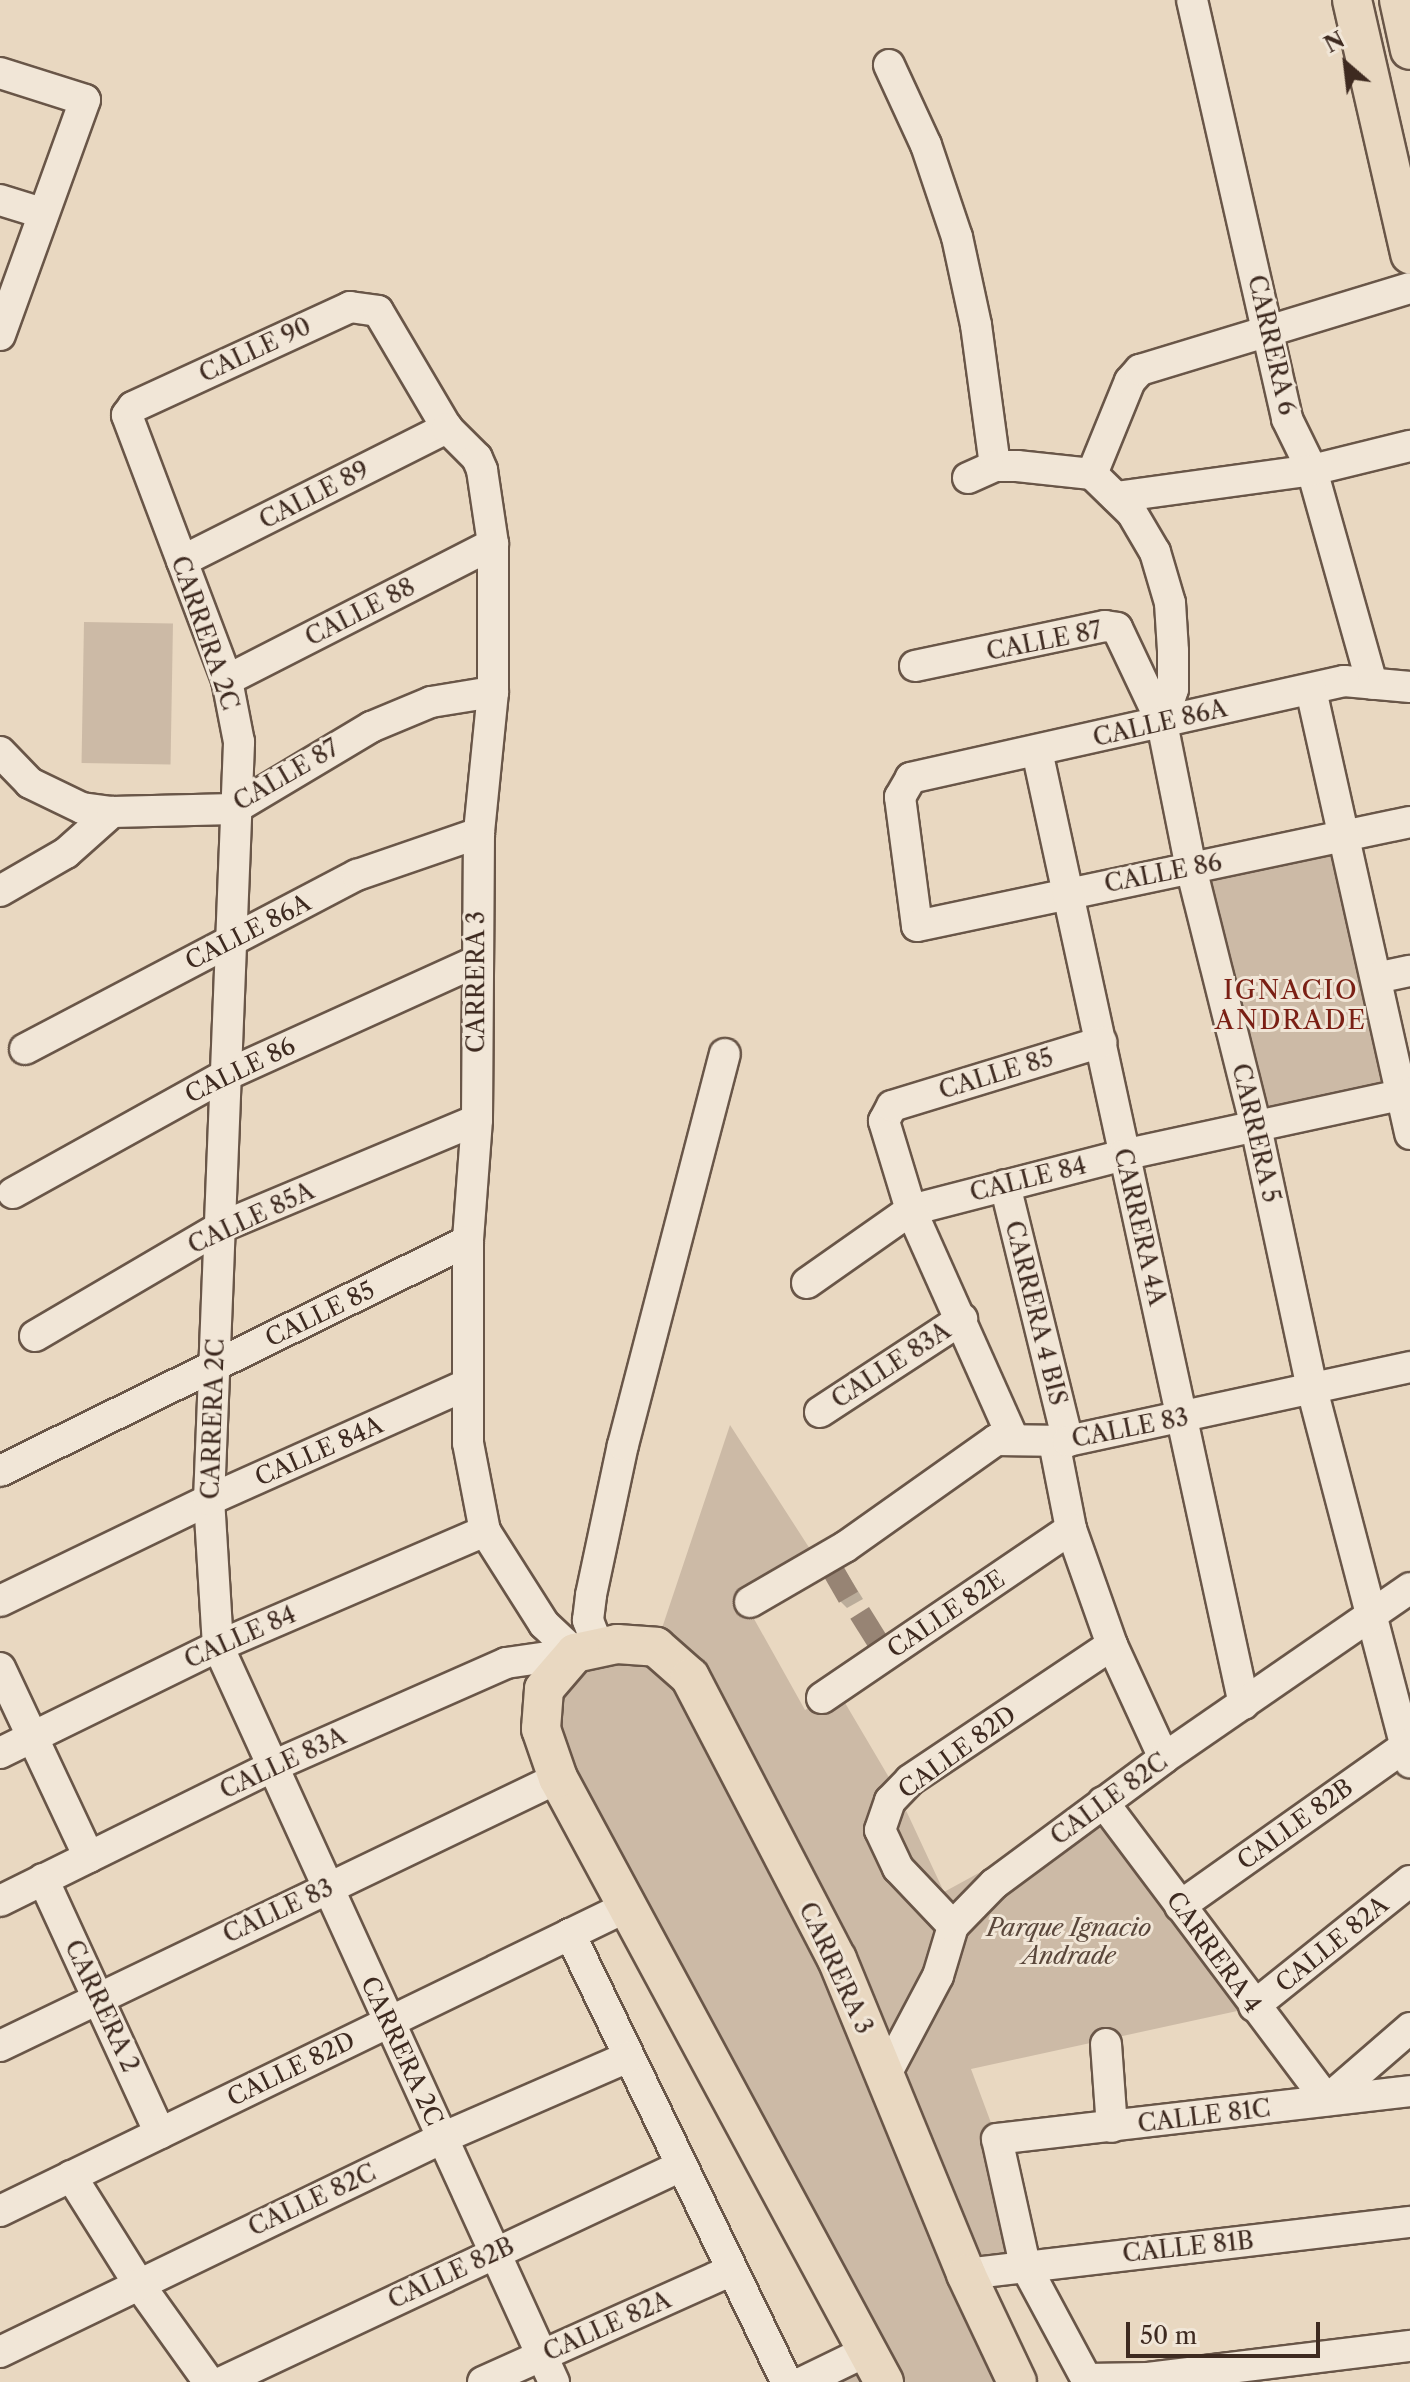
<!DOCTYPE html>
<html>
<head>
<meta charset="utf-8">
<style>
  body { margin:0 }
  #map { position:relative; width:1410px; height:2382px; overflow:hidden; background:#e9d8c1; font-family:"Libre Caslon Text",serif }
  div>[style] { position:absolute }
  .green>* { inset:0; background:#ccbaa6; transform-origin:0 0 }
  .shadow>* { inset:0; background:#0003 }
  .building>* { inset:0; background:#978474; transform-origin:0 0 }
  .roads { filter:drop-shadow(2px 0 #695648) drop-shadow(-2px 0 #695648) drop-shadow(0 2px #695648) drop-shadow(0 -2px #695648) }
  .minor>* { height:30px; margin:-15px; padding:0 15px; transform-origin:15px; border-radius:15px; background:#f1e6d7 }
  .major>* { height:38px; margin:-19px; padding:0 19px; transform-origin:19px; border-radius:19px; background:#e9d8c1 }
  span { translate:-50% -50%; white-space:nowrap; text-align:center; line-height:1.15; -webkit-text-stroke:6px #f1e6d7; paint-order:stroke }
  .street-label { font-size:24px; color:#3e2a20 }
  .park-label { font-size:24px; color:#5a473b; font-style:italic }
  .neighbourhood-label { font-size:26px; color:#7a1f14; letter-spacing:2px }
  .north { position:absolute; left:1306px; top:24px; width:80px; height:80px; -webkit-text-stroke:6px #f1e6d7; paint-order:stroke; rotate:332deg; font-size:22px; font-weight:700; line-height:32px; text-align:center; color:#3e2a20 }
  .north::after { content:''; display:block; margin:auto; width:28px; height:36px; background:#3e2a20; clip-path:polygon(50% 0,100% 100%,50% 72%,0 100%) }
  .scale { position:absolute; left:1126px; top:2322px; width:194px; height:36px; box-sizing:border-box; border:4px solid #3e2a20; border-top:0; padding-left:10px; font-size:24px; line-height:28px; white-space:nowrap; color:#3e2a20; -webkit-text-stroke:6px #f1e6d7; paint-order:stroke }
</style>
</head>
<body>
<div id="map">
  <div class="green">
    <i style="left:84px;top:622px;width:89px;height:141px;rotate:1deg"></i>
    <i style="left:1342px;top:841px;width:257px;height:149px;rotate:77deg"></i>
    <i style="clip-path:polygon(730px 1425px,810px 1549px,739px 1592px,805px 1710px,838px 1691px,897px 1791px,944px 1892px,1103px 1805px,1251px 2008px,971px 2069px,997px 2139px,1025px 2265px,967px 2274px,1014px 2382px,799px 2382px,866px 2351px,561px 1776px,547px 1691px,576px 1656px,655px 1649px)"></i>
  </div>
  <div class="shadow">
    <i style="clip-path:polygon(838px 1559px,863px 1599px,847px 1608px,840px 1601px)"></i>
  </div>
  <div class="building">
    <i style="left:838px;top:1557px;width:40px;height:22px;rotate:60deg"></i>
    <i style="left:869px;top:1607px;width:40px;height:22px;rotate:58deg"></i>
  </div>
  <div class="roads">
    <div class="minor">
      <i style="left:1192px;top:0;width:430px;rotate:77.2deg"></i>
      <i style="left:1287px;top:419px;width:57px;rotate:63.9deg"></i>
      <i style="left:1312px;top:470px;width:222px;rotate:74.3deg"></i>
      <i style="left:889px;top:65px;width:88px;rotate:65.2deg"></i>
      <i style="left:926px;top:145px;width:97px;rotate:71.4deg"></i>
      <i style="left:957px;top:237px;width:90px;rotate:77.8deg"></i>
      <i style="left:976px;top:325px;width:142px;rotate:82.3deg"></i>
      <i style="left:0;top:73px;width:89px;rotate:17.6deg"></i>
      <i style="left:85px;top:100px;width:250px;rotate:109.9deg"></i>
      <i style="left:0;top:200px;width:44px;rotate:17.2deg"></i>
      <i style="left:1092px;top:474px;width:100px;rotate:-67.8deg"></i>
      <i style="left:1130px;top:381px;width:15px;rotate:-48deg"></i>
      <i style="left:1140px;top:370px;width:282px;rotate:-16.9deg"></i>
      <i style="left:968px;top:478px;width:30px;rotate:-24deg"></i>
      <i style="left:995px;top:466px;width:22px"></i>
      <i style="left:1017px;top:466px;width:75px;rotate:6.1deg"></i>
      <i style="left:1092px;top:474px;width:56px;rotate:44.3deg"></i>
      <i style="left:1132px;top:513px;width:45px;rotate:59.5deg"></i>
      <i style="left:1155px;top:552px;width:53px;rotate:73.6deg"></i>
      <i style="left:1170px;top:603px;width:48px;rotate:86.4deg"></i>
      <i style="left:1173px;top:651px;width:38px;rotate:90deg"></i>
      <i style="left:1173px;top:689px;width:36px;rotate:108deg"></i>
      <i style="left:1162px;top:723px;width:148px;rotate:78.7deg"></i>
      <i style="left:1191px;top:868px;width:267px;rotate:75.9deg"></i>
      <i style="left:1256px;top:1127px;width:268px;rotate:77.9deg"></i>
      <i style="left:1312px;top:1389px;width:386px;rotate:75.3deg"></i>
      <i style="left:1116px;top:497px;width:198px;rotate:-7.8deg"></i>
      <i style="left:1312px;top:470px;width:101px;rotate:-13.8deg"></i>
      <i style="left:182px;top:561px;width:297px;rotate:-26.7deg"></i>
      <i style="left:915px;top:666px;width:194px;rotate:-11.9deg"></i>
      <i style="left:1105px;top:626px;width:12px;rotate:9deg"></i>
      <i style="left:1117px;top:628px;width:105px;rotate:64.7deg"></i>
      <i style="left:227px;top:680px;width:299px;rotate:-27.1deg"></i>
      <i style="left:1410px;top:687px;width:66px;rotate:-174.8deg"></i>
      <i style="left:1344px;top:681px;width:444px;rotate:167.4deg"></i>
      <i style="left:911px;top:778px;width:22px;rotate:120deg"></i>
      <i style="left:900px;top:797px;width:130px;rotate:82.5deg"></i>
      <i style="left:917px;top:926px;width:504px;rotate:-11.91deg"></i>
      <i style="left:1311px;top:690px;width:455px;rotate:77.4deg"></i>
      <i style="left:1037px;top:751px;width:975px;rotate:77.75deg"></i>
      <i style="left:0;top:752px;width:43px;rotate:45.9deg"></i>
      <i style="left:30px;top:783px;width:58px;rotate:25.7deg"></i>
      <i style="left:82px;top:808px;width:30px;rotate:8deg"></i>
      <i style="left:0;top:891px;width:76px;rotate:-29.9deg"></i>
      <i style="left:66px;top:853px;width:62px;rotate:-41.7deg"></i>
      <i style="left:112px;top:812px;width:122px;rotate:-1.4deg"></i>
      <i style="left:234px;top:809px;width:160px;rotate:-30.9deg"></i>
      <i style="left:371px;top:727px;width:65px;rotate:-22.6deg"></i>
      <i style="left:431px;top:702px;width:63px;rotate:-9.2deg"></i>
      <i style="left:1376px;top:978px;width:35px;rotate:-12deg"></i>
      <i style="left:25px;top:1049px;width:375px;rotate:-27.7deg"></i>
      <i style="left:357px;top:875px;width:129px;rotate:-19deg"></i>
      <i style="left:1005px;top:1185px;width:264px;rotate:76.2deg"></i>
      <i style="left:13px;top:1193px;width:244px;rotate:-29deg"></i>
      <i style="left:226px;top:1075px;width:273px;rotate:-24.4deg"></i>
      <i style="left:807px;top:1283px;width:127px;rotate:-35.1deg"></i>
      <i style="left:911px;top:1210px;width:219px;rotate:-14.5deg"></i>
      <i style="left:1123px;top:1155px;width:294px;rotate:-12.2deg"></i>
      <i style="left:35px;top:1336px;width:216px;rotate:-30.4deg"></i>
      <i style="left:221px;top:1227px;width:277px;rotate:-22.7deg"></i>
      <i style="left:820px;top:1412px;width:170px;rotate:-33.2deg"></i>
      <i style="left:1012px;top:1436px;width:248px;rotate:-114.1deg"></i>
      <i style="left:911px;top:1210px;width:93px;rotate:-106.9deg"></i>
      <i style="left:884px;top:1121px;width:17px;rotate:-62deg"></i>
      <i style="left:892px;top:1106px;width:219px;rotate:-17deg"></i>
      <i style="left:1054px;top:1442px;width:89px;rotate:78.9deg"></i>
      <i style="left:1071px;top:1529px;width:123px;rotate:70.5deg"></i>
      <i style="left:1112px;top:1645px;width:124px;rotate:65.3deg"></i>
      <i style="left:0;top:1471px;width:521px;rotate:-26.17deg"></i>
      <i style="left:0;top:1601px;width:232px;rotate:-25.8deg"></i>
      <i style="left:209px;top:1500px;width:282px;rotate:-24.1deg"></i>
      <i style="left:750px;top:1602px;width:110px;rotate:-30.1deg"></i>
      <i style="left:845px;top:1547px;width:185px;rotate:-35.3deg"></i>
      <i style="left:996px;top:1440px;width:72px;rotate:0.8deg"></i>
      <i style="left:1068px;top:1441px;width:350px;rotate:-12.2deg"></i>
      <i style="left:606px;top:1646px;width:16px;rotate:-140deg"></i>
      <i style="left:594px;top:1636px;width:17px;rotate:-111deg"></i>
      <i style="left:588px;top:1620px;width:25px;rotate:-83deg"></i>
      <i style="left:591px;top:1595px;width:153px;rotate:-78deg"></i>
      <i style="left:623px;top:1445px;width:404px;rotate:-75.4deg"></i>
      <i style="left:0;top:1668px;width:209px;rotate:64.8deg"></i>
      <i style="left:822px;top:1698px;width:301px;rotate:-34.2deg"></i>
      <i style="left:0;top:1753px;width:243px;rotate:-26.1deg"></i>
      <i style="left:218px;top:1646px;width:291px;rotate:-23.3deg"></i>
      <i style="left:1103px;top:1802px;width:373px;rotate:53.1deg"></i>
      <i style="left:1327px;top:2100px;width:110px;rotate:-40.9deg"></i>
      <i style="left:43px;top:1879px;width:280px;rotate:65.3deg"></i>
      <i style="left:0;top:1901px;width:305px;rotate:-26.3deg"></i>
      <i style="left:273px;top:1766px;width:255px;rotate:-23.8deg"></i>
      <i style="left:506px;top:1663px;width:70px;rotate:-8.2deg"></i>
      <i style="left:1180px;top:1906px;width:282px;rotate:-35.3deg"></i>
      <i style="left:953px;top:1926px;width:80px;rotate:-133.5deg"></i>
      <i style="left:898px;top:1868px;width:42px;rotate:-115.3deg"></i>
      <i style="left:880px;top:1830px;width:31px;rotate:-71deg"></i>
      <i style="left:890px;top:1801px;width:29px;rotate:-46deg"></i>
      <i style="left:910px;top:1780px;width:243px;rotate:-33.8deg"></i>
      <i style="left:570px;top:1934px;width:498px;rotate:64.2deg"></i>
      <i style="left:1254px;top:2006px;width:200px;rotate:-38.7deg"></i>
      <i style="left:1106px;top:2044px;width:83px;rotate:85.9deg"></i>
      <i style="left:0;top:2046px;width:619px;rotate:-25.65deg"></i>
      <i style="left:885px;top:2076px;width:113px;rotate:-62.1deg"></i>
      <i style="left:938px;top:1976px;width:52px;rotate:-73.3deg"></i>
      <i style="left:953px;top:1926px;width:59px;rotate:-45.7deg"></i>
      <i style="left:994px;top:1884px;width:212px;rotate:-36.5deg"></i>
      <i style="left:1164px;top:1758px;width:299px;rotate:-34.6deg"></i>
      <i style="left:71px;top:2176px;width:126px;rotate:57.9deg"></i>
      <i style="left:138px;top:2283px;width:122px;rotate:54.4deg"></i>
      <i style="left:0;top:2211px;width:696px;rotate:-25.9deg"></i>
      <i style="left:966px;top:2274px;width:447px;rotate:-6.7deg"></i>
      <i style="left:0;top:2352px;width:491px;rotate:-25.8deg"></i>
      <i style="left:442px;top:2138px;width:203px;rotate:-23.5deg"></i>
      <i style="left:1087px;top:2379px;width:61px;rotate:-0.9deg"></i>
      <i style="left:1148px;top:2378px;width:264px;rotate:-7deg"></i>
      <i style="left:222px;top:2382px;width:507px;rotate:-25.2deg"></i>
      <i style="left:483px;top:2382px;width:273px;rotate:-24.2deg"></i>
      <i style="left:554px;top:2382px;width:809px;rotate:-114.54deg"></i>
      <i style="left:218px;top:1646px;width:146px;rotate:-93.5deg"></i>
      <i style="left:209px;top:1500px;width:759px;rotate:-87.73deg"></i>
      <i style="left:239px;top:742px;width:63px;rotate:-101deg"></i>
      <i style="left:227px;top:680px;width:283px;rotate:-110.7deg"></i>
      <i style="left:127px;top:415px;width:10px;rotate:-53deg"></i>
      <i style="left:133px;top:407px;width:239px;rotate:-24.7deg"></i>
      <i style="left:350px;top:307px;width:28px;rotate:8deg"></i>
      <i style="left:378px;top:311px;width:136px;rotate:59.5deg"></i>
      <i style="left:447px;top:428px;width:42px;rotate:45deg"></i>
      <i style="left:477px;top:458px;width:13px;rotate:67deg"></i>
      <i style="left:482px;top:470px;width:75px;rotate:81.5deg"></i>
      <i style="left:493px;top:544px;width:148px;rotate:90deg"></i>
      <i style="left:493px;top:692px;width:142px;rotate:95.7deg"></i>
      <i style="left:479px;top:833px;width:287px;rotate:90.4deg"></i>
      <i style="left:477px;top:1120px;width:121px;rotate:94.3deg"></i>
      <i style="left:468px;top:1241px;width:202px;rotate:90deg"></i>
      <i style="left:468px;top:1443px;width:90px;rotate:79.1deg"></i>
      <i style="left:485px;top:1531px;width:110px;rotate:57.6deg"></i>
      <i style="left:544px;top:1624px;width:42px;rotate:43.1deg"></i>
      <i style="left:803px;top:2382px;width:71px;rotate:-25.8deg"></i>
      <i style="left:1088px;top:2382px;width:133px;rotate:-118.3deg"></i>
      <i style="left:1025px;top:2265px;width:129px;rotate:-102.5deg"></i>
      <i style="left:997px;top:2139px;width:416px;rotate:-6.6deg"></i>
    </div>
    <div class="major">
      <i style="left:1352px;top:0;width:261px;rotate:77.1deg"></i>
      <i style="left:1399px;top:0;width:51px;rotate:77.6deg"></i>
      <i style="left:884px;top:2382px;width:686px;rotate:-118.36deg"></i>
      <i style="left:558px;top:1778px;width:52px;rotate:-109.1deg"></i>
      <i style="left:541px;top:1729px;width:40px;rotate:-85.7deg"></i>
      <i style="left:544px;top:1689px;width:48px;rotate:-49.3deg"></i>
      <i style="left:575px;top:1653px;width:43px;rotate:-12.1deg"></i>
      <i style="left:617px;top:1644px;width:39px;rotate:4deg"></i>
      <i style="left:656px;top:1647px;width:45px;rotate:41.4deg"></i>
      <i style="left:690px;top:1677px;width:318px;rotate:62.5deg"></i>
      <i style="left:837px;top:1959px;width:340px;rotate:67.7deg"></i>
      <i style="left:966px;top:2274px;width:119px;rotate:64.7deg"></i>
    </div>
  </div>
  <div class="street-label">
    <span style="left:1272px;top:345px;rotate:77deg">CARRERA 6</span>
    <span style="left:255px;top:350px;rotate:-25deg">CALLE 90</span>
    <span style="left:314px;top:495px;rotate:-27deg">CALLE 89</span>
    <span style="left:360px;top:612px;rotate:-27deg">CALLE 88</span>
    <span style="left:205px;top:633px;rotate:71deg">CARRERA 2C</span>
    <span style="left:1044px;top:641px;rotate:-11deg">CALLE 87</span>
    <span style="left:1160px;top:723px;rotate:-13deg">CALLE 86A</span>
    <span style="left:286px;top:775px;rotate:-30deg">CALLE 87</span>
    <span style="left:1163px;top:873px;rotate:-11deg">CALLE 86</span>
    <span style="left:248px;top:932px;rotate:-27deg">CALLE 86A</span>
    <span style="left:476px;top:982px;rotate:-90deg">CARRERA 3</span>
    <span style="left:240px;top:1070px;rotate:-26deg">CALLE 86</span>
    <span style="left:996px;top:1074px;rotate:-17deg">CALLE 85</span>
    <span style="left:1256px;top:1133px;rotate:77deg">CARRERA 5</span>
    <span style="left:1028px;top:1179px;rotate:-14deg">CALLE 84</span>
    <span style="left:251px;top:1218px;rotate:-25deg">CALLE 85A</span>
    <span style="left:1140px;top:1227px;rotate:77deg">CARRERA 4A</span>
    <span style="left:1036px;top:1313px;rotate:76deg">CARRERA 4 BIS</span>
    <span style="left:320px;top:1314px;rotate:-26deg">CALLE 85</span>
    <span style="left:891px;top:1365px;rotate:-33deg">CALLE 83A</span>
    <span style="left:213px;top:1419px;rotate:-88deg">CARRERA 2C</span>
    <span style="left:1130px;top:1428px;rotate:-11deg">CALLE 83</span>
    <span style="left:319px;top:1451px;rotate:-24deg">CALLE 84A</span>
    <span style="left:946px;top:1614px;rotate:-34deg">CALLE 82E</span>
    <span style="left:240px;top:1637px;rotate:-24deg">CALLE 84</span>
    <span style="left:957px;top:1752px;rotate:-36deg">CALLE 82D</span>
    <span style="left:283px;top:1763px;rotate:-25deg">CALLE 83A</span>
    <span style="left:1109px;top:1799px;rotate:-36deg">CALLE 82C</span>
    <span style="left:1295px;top:1824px;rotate:-36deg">CALLE 82B</span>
    <span style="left:278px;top:1911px;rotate:-25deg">CALLE 83</span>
    <span style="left:1332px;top:1944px;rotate:-39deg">CALLE 82A</span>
    <span style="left:1214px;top:1952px;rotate:54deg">CARRERA 4</span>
    <span style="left:836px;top:1968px;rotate:65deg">CARRERA 3</span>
    <span style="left:102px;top:2006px;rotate:65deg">CARRERA 2</span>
    <span style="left:402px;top:2051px;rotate:65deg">CARRERA 2C</span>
    <span style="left:291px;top:2069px;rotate:-26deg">CALLE 82D</span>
    <span style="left:1204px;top:2116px;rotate:-7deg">CALLE 81C</span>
    <span style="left:312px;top:2200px;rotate:-25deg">CALLE 82C</span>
    <span style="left:1188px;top:2247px;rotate:-6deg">CALLE 81B</span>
    <span style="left:451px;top:2273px;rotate:-25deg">CALLE 82B</span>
    <span style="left:607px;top:2326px;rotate:-24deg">CALLE 82A</span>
  </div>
  <div class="park-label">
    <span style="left:1069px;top:1942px">Parque Ignacio<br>Andrade</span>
  </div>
  <div class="neighbourhood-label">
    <span style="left:1291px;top:1006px">IGNACIO<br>ANDRADE</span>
  </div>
  <div class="north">N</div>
  <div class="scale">50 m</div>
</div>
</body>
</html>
